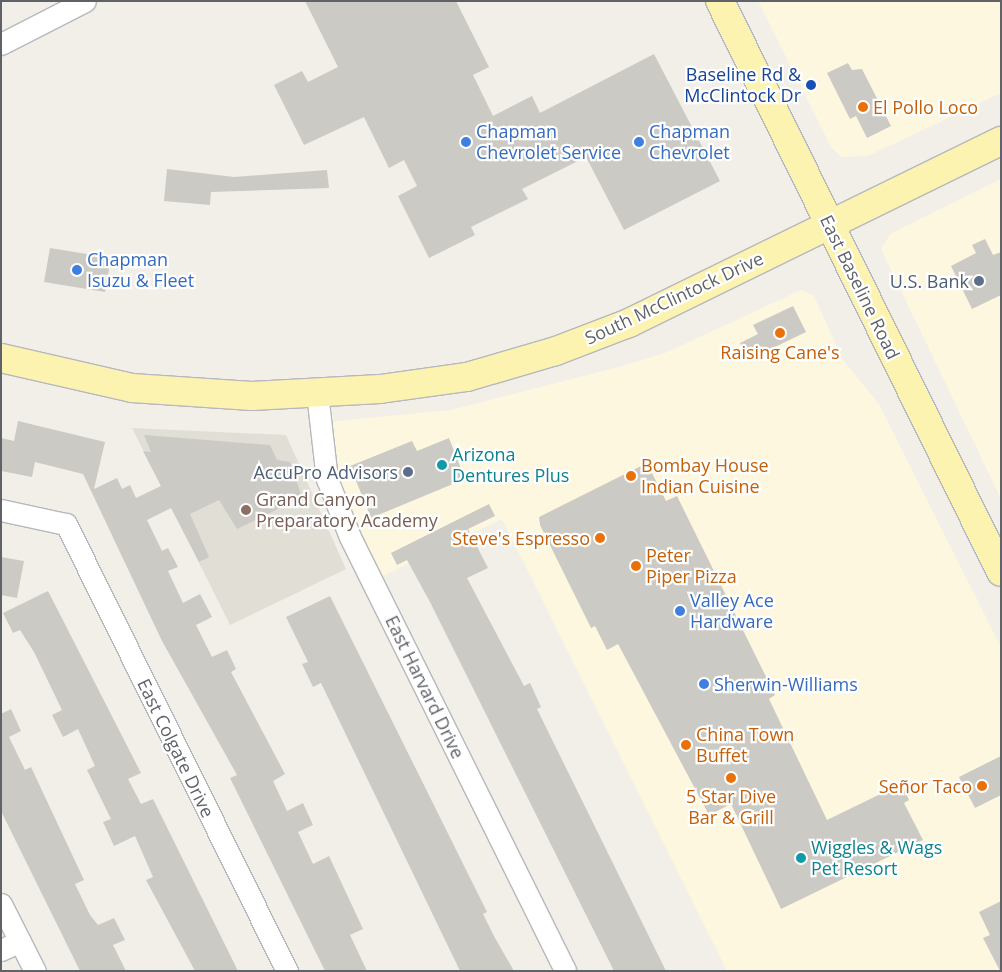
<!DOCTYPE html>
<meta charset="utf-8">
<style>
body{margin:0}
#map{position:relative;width:1002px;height:972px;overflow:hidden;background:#f1efe8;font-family:"Open Sans",sans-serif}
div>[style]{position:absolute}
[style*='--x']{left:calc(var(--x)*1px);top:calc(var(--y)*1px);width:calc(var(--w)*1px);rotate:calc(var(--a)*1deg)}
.commercial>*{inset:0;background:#fdf7e0}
.education>*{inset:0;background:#e1ded6}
.building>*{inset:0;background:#cccac5}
.roads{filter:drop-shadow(1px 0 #b5b8bc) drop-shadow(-1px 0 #b5b8bc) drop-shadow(0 1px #b5b8bc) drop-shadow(0 -1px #b5b8bc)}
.minor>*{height:21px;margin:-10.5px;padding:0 10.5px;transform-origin:10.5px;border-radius:10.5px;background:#fff}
.major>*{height:28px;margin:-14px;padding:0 14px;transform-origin:14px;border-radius:14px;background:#fdf3b1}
.dots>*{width:14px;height:14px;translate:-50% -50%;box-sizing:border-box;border:2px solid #fff;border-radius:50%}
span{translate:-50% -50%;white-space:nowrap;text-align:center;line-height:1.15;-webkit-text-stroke:4.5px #fff;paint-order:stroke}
.transit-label{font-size:18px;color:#164399}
.right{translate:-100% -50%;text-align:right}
.food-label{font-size:18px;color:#c56008}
.left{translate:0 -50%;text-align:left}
.shop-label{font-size:18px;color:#366cbe}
.service-label{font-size:18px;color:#4e5e75}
.street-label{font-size:18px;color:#5f6368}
.culture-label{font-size:18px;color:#0d838f}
.education-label{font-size:18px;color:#785e54}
.frame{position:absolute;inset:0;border:2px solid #5f6368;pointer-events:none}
</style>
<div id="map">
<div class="commercial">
<div style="clip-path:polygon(758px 1px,1001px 1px,1001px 93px,868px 156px,841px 157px,831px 147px)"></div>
<div style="clip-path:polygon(1001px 179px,1001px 499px,881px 249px,890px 234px)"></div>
<div style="clip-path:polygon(801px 290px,814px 296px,843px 360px,879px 404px,1001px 647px,1001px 971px,727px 971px,502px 519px,381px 577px,334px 466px,326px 422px,450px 410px,615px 368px,665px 353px)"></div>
</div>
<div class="education">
<div style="clip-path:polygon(132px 428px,286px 435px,346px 569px,230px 625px)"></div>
</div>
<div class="building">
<div style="clip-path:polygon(305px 1px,456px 1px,489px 67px,473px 75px,493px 116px,532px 96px,540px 113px,654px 54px,720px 181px,624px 230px,586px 157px,522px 189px,528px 199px,471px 227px,475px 235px,429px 258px,398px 196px,417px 186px,404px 160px,389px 168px,364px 117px,304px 145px,274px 85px,302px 71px,308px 82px,338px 67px)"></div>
<div style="clip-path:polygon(848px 63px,852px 70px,862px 69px,891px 126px,867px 138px,856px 116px,850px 119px,827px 73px)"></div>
<div style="clip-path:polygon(167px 169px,234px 177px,327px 170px,329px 188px,211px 192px,210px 205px,164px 201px)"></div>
<div style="clip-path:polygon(985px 239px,993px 255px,1001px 252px,1001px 295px,972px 309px,951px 266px,976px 253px,972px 245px)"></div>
<div style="clip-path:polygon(50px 248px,111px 258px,105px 292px,44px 282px)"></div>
<div style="clip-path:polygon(793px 306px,806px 332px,748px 360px,740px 343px,758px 334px,753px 325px)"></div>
<div style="clip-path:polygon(18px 421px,105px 442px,94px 489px,117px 478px,122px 489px,130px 485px,136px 498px,161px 486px,143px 451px,151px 452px,144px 435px,270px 445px,277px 460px,290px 462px,302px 497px,237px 529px,219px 500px,190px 514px,209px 557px,199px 562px,171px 508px,147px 520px,162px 551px,168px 548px,178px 567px,168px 571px,183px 603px,200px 594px,212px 617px,196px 625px,212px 657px,227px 650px,236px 669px,231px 672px,285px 774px,273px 781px,287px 811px,303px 803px,313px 825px,298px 832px,313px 864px,329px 856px,363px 929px,350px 935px,367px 971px,325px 971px,230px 778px,237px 775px,162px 641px,83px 474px,35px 462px,32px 477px,1px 471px,1px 438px,14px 441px)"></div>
<div style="clip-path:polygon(449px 438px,465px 479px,371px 518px,350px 466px,412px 441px,417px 451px)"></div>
<div style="clip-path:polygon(647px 463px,666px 501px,677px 496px,775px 695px,769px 699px,827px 820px,901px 784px,909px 800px,904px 803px,923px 840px,781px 909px,731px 804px,709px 815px,618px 644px,607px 650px,595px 626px,591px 628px,540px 525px,539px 517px)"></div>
<div style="clip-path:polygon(489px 504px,495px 516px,468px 529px,488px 568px,467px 578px,524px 686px,530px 683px,541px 707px,537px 709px,666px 971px,614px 971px,430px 602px,407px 560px,397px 565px,391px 553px)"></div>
<div style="clip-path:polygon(1px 557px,24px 561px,17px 598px,1px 595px)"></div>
<div style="clip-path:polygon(48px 591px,141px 773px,128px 779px,141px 804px,153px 799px,238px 971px,195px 971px,146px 880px,153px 877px,135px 836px,114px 846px,103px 822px,111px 819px,87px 770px,95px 766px,78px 729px,63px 737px,52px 715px,62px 710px,34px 652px,20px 630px,13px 633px,3px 613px)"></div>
<div style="clip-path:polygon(330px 596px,487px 912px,483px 914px,495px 938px,514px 971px,460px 971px,321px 683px,313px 687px,302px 664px,308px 662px,286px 617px)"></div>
<div style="clip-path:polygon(11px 709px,21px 731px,9px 737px,25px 770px,31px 767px,84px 880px,75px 884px,90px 915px,98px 925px,114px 918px,125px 940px,113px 945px,126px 971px,80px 971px,1px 811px,1px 714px)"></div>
<div style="clip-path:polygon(1001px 756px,1001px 795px,975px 808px,959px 777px)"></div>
<div style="clip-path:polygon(1001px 901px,1001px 971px,1000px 971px,983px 938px,990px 935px,979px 912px)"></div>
</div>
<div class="roads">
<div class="minor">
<div style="--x:1;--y:44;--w:94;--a:-27.1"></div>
<div style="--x:317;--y:393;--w:87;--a:83.4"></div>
<div style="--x:327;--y:479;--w:62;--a:68.4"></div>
<div style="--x:350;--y:537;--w:484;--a:63.6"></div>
<div style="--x:1;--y:510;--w:66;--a:12.2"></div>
<div style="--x:66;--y:524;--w:499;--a:63.7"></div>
<div style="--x:1;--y:904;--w:75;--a:63.1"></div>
<div style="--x:1;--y:950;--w:21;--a:-25"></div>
</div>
<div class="major">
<div style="--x:720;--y:1;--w:636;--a:63.8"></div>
<div style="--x:1;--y:358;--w:134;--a:12.9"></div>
<div style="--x:132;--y:388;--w:120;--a:3.8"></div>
<div style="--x:252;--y:396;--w:128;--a:-3.1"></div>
<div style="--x:380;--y:389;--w:88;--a:-7.9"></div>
<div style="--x:467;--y:377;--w:93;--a:-16.3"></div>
<div style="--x:556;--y:351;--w:78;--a:-21"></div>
<div style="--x:629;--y:323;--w:414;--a:-26.1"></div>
</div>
</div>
<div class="dots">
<div style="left:811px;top:85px;background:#1a4fb4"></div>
<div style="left:863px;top:107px;background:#e8710a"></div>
<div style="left:466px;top:142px;background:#3f7fe0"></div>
<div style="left:639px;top:142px;background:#3f7fe0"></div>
<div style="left:77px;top:270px;background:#3f7fe0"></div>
<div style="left:979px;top:281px;background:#5c6f8a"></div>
<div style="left:780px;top:333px;background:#e8710a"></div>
<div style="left:442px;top:465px;background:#0f9aa8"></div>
<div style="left:408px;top:472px;background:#5c6f8a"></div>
<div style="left:631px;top:476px;background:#e8710a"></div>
<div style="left:246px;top:510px;background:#8d6e63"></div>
<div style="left:600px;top:538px;background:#e8710a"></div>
<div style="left:636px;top:566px;background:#e8710a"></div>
<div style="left:680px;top:611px;background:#3f7fe0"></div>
<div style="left:704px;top:684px;background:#3f7fe0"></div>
<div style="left:686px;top:745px;background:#e8710a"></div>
<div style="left:731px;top:778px;background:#e8710a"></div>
<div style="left:982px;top:786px;background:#e8710a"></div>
<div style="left:801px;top:858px;background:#0f9aa8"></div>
</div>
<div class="transit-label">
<span class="right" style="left:801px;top:85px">Baseline Rd &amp;<br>McClintock Dr</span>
</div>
<div class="food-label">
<span class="left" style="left:873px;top:107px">El Pollo Loco</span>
<span style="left:780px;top:352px">Raising Cane's</span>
<span class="left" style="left:641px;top:476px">Bombay House<br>Indian Cuisine</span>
<span class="right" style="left:590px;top:538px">Steve's Espresso</span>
<span class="left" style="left:646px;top:566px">Peter<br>Piper Pizza</span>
<span class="left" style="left:696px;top:745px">China Town<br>Buffet</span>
<span class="right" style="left:972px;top:786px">Señor Taco</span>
<span style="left:731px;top:807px">5 Star Dive<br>Bar &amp; Grill</span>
</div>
<div class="shop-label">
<span class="left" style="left:476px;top:142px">Chapman<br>Chevrolet Service</span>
<span class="left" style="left:649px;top:142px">Chapman<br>Chevrolet</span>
<span class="left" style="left:87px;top:270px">Chapman<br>Isuzu &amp; Fleet</span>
<span class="left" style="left:690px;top:611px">Valley Ace<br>Hardware</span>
<span class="left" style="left:714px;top:684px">Sherwin-Williams</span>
</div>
<div class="service-label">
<span class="right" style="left:969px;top:281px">U.S. Bank</span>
<span class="right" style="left:398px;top:472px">AccuPro Advisors</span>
</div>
<div class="street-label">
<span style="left:860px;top:287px;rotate:64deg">East Baseline Road</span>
<span style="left:674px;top:298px;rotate:-25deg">South McClintock Drive</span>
<span style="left:425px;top:687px;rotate:64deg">East Harvard Drive</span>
<span style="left:176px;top:748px;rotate:64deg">East Colgate Drive</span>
</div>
<div class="culture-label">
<span class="left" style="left:452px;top:465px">Arizona<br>Dentures Plus</span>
<span class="left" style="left:811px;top:858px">Wiggles &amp; Wags<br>Pet Resort</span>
</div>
<div class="education-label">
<span class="left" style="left:256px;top:510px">Grand Canyon<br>Preparatory Academy</span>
</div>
<div class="frame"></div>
</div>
